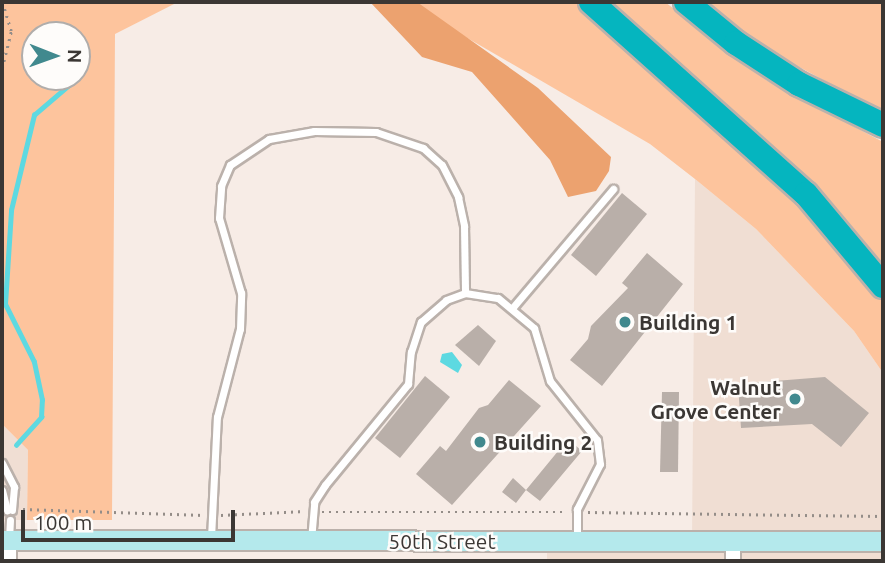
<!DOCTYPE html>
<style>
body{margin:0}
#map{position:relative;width:885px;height:563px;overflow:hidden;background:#f7ece6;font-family:Ubuntu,sans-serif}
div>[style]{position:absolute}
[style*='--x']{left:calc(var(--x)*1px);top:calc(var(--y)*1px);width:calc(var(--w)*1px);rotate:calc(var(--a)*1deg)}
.built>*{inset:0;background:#f0ded3}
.green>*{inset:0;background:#fdc49d}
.forest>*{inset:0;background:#eca26f}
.water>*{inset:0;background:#5dd9e1}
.stream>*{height:4.5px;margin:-2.25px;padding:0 2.25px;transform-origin:2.25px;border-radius:2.25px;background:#5dd9e1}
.building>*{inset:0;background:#b9afa9}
.path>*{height:2.5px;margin-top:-1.25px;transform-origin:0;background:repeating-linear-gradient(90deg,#948d88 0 2px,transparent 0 7px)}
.roads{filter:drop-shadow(2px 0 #bbb1ab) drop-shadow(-2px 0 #bbb1ab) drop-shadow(0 2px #bbb1ab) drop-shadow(0 -2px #bbb1ab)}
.service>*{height:7px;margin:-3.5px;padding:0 3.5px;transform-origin:3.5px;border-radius:3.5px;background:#fff}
.minor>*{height:14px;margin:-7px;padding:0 7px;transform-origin:7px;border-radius:7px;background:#fff}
.secondary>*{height:19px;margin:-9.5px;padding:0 9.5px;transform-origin:9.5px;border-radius:9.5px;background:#b4e9ec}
.motorway>*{height:24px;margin:-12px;padding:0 12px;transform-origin:12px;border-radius:12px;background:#05b5bf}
.dots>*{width:19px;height:19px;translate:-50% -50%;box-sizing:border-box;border:4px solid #fefcfa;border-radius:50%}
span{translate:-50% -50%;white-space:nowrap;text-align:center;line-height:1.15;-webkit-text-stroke:5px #fefcfa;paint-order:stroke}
.poi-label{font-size:21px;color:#3b3734;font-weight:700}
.left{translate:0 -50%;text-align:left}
.right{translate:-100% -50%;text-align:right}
.street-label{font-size:21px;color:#3b3734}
.frame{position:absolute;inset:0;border:4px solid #3b3734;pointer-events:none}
.north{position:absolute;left:21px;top:21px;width:70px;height:70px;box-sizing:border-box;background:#fefcfa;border:2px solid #b0adab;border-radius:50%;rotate:91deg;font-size:19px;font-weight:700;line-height:28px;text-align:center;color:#3b3734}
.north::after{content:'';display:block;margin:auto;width:24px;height:32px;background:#41898e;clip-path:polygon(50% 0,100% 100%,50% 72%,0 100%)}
.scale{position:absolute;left:21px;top:510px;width:214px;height:32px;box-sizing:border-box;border:4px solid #3b3734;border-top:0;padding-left:9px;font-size:21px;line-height:24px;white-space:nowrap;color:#3b3734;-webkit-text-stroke:5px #fefcfa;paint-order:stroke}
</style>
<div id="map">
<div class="built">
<div style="clip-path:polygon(695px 179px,756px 229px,854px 331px,883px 373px,883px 561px,547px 561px,547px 541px,692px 541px)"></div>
<div style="clip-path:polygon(2px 424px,28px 450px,27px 520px,2px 520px)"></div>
</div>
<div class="green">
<div style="clip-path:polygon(evenodd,2px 2px,178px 2px,115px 34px,112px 520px,27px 520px,28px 450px,2px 424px,2px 2px,35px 35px,77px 35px,77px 77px,35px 77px,35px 35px)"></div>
<div style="clip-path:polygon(417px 2px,579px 2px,803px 201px,868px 277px,883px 298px,883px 373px,854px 331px,756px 229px,695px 179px,650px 144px,438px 21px)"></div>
<div style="clip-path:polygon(604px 2px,665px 2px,766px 80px,883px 142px,883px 273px)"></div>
<div style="clip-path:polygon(705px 2px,883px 2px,883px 112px,762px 47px)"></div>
</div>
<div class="forest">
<div style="clip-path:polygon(370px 2px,417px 2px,538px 88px,611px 157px,609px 171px,596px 191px,568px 197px,550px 160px,472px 72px,422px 57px)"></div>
</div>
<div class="water">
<div style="clip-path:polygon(452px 352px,462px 365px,458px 373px,440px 362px,442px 354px)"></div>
</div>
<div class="stream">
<div style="--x:77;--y:54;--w:12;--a:59"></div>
<div style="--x:83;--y:64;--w:8;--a:140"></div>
<div style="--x:16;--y:445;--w:38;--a:-48"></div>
<div style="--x:41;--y:417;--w:17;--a:-87"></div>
<div style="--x:42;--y:400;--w:39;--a:-102"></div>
<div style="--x:34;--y:362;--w:65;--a:-116.6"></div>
<div style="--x:5;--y:304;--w:94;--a:-86.3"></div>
<div style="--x:11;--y:210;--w:98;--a:-76.4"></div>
<div style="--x:34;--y:115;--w:46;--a:-40.6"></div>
<div style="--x:69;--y:85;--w:9;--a:-69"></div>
</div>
<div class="building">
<div style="clip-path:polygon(622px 193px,647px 214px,596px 276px,571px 255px)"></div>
<div style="clip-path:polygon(647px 253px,683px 284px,602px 386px,570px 360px,588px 339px,591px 326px,628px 288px,622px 283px)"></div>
<div style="clip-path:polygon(478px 325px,496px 341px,479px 366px,455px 345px)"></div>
<div style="clip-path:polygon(425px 376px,450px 397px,400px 458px,375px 438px)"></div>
<div style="clip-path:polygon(825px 377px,869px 413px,841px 447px,812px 424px,741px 428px,738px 384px)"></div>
<div style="clip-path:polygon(509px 380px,541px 406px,452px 505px,416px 474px,440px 446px,446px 451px,479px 408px,488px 405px)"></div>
<div style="clip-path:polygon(662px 392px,679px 392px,678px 472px,660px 472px)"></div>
<div style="clip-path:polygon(568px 439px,582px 451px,540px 501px,526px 490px,516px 503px,502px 492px,513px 478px,526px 490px)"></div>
</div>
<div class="path">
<div style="--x:2;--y:68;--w:38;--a:-76"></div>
<div style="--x:11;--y:31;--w:30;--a:-107"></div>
<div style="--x:23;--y:509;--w:181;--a:1.9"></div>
<div style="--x:322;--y:512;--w:245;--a:0"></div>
<div style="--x:588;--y:512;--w:295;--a:0.8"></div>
<div style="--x:221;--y:515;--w:84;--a:-2.7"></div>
</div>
<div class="roads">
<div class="service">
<div style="--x:513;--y:307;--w:155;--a:-49.7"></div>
<div style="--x:2;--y:463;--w:27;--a:63"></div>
<div style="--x:14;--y:487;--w:23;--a:95"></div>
<div style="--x:2;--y:490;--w:21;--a:76"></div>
<div style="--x:211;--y:538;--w:121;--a:-87.2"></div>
<div style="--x:217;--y:417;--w:91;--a:-75.4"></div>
<div style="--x:240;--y:329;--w:36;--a:-88"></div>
<div style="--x:241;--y:293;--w:78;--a:-106.3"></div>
<div style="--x:219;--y:218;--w:32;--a:-86"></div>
<div style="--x:221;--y:186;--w:23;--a:-67"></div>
<div style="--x:230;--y:165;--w:47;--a:-33.7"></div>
<div style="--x:269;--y:139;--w:46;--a:-10.1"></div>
<div style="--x:314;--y:131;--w:62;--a:0.9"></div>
<div style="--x:376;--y:132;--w:50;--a:18.8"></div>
<div style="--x:423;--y:148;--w:25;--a:42"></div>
<div style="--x:442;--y:165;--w:36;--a:63"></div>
<div style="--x:458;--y:197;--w:30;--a:78"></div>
<div style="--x:464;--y:226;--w:67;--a:89.1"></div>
<div style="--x:9;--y:539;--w:19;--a:-87"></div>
<div style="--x:311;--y:540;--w:38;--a:-85"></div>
<div style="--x:314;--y:502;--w:20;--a:-57"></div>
<div style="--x:325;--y:485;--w:131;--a:-50.6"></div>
<div style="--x:408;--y:384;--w:32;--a:-85"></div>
<div style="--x:411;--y:352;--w:32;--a:-72"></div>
<div style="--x:421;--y:322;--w:33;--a:-41"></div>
<div style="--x:446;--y:300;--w:20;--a:-20"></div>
<div style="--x:465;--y:293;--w:33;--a:9"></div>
<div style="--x:498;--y:298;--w:47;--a:39.8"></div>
<div style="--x:534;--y:328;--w:55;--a:73.2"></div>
<div style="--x:550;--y:381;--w:75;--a:51.5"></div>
<div style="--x:597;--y:440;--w:24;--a:83"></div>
<div style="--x:600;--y:464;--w:51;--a:117.1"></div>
<div style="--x:577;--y:509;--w:31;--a:90"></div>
</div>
<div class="minor">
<div style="--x:9;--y:561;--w:21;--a:-90"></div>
<div style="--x:733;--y:561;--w:20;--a:-90"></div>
</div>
<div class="secondary">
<div style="--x:2;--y:540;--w:881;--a:0.07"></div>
</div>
<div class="motorway">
<div style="--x:591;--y:2;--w:288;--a:41.8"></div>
<div style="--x:806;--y:194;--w:120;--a:50.1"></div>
<div style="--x:686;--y:2;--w:65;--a:39.4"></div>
<div style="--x:736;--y:43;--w:75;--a:33.1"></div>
<div style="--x:799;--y:84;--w:93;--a:26"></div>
</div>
</div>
<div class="dots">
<div style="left:625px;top:322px;background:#41898e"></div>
<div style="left:795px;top:399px;background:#41898e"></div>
<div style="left:480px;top:442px;background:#41898e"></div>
</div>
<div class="poi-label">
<span class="left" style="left:639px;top:322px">Building 1</span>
<span class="right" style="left:781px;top:399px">Walnut<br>Grove Center</span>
<span class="left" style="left:494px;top:442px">Building 2</span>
</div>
<div class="street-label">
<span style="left:442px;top:541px">50th Street</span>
</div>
<div class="frame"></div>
<div class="north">N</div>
<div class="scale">100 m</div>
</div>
